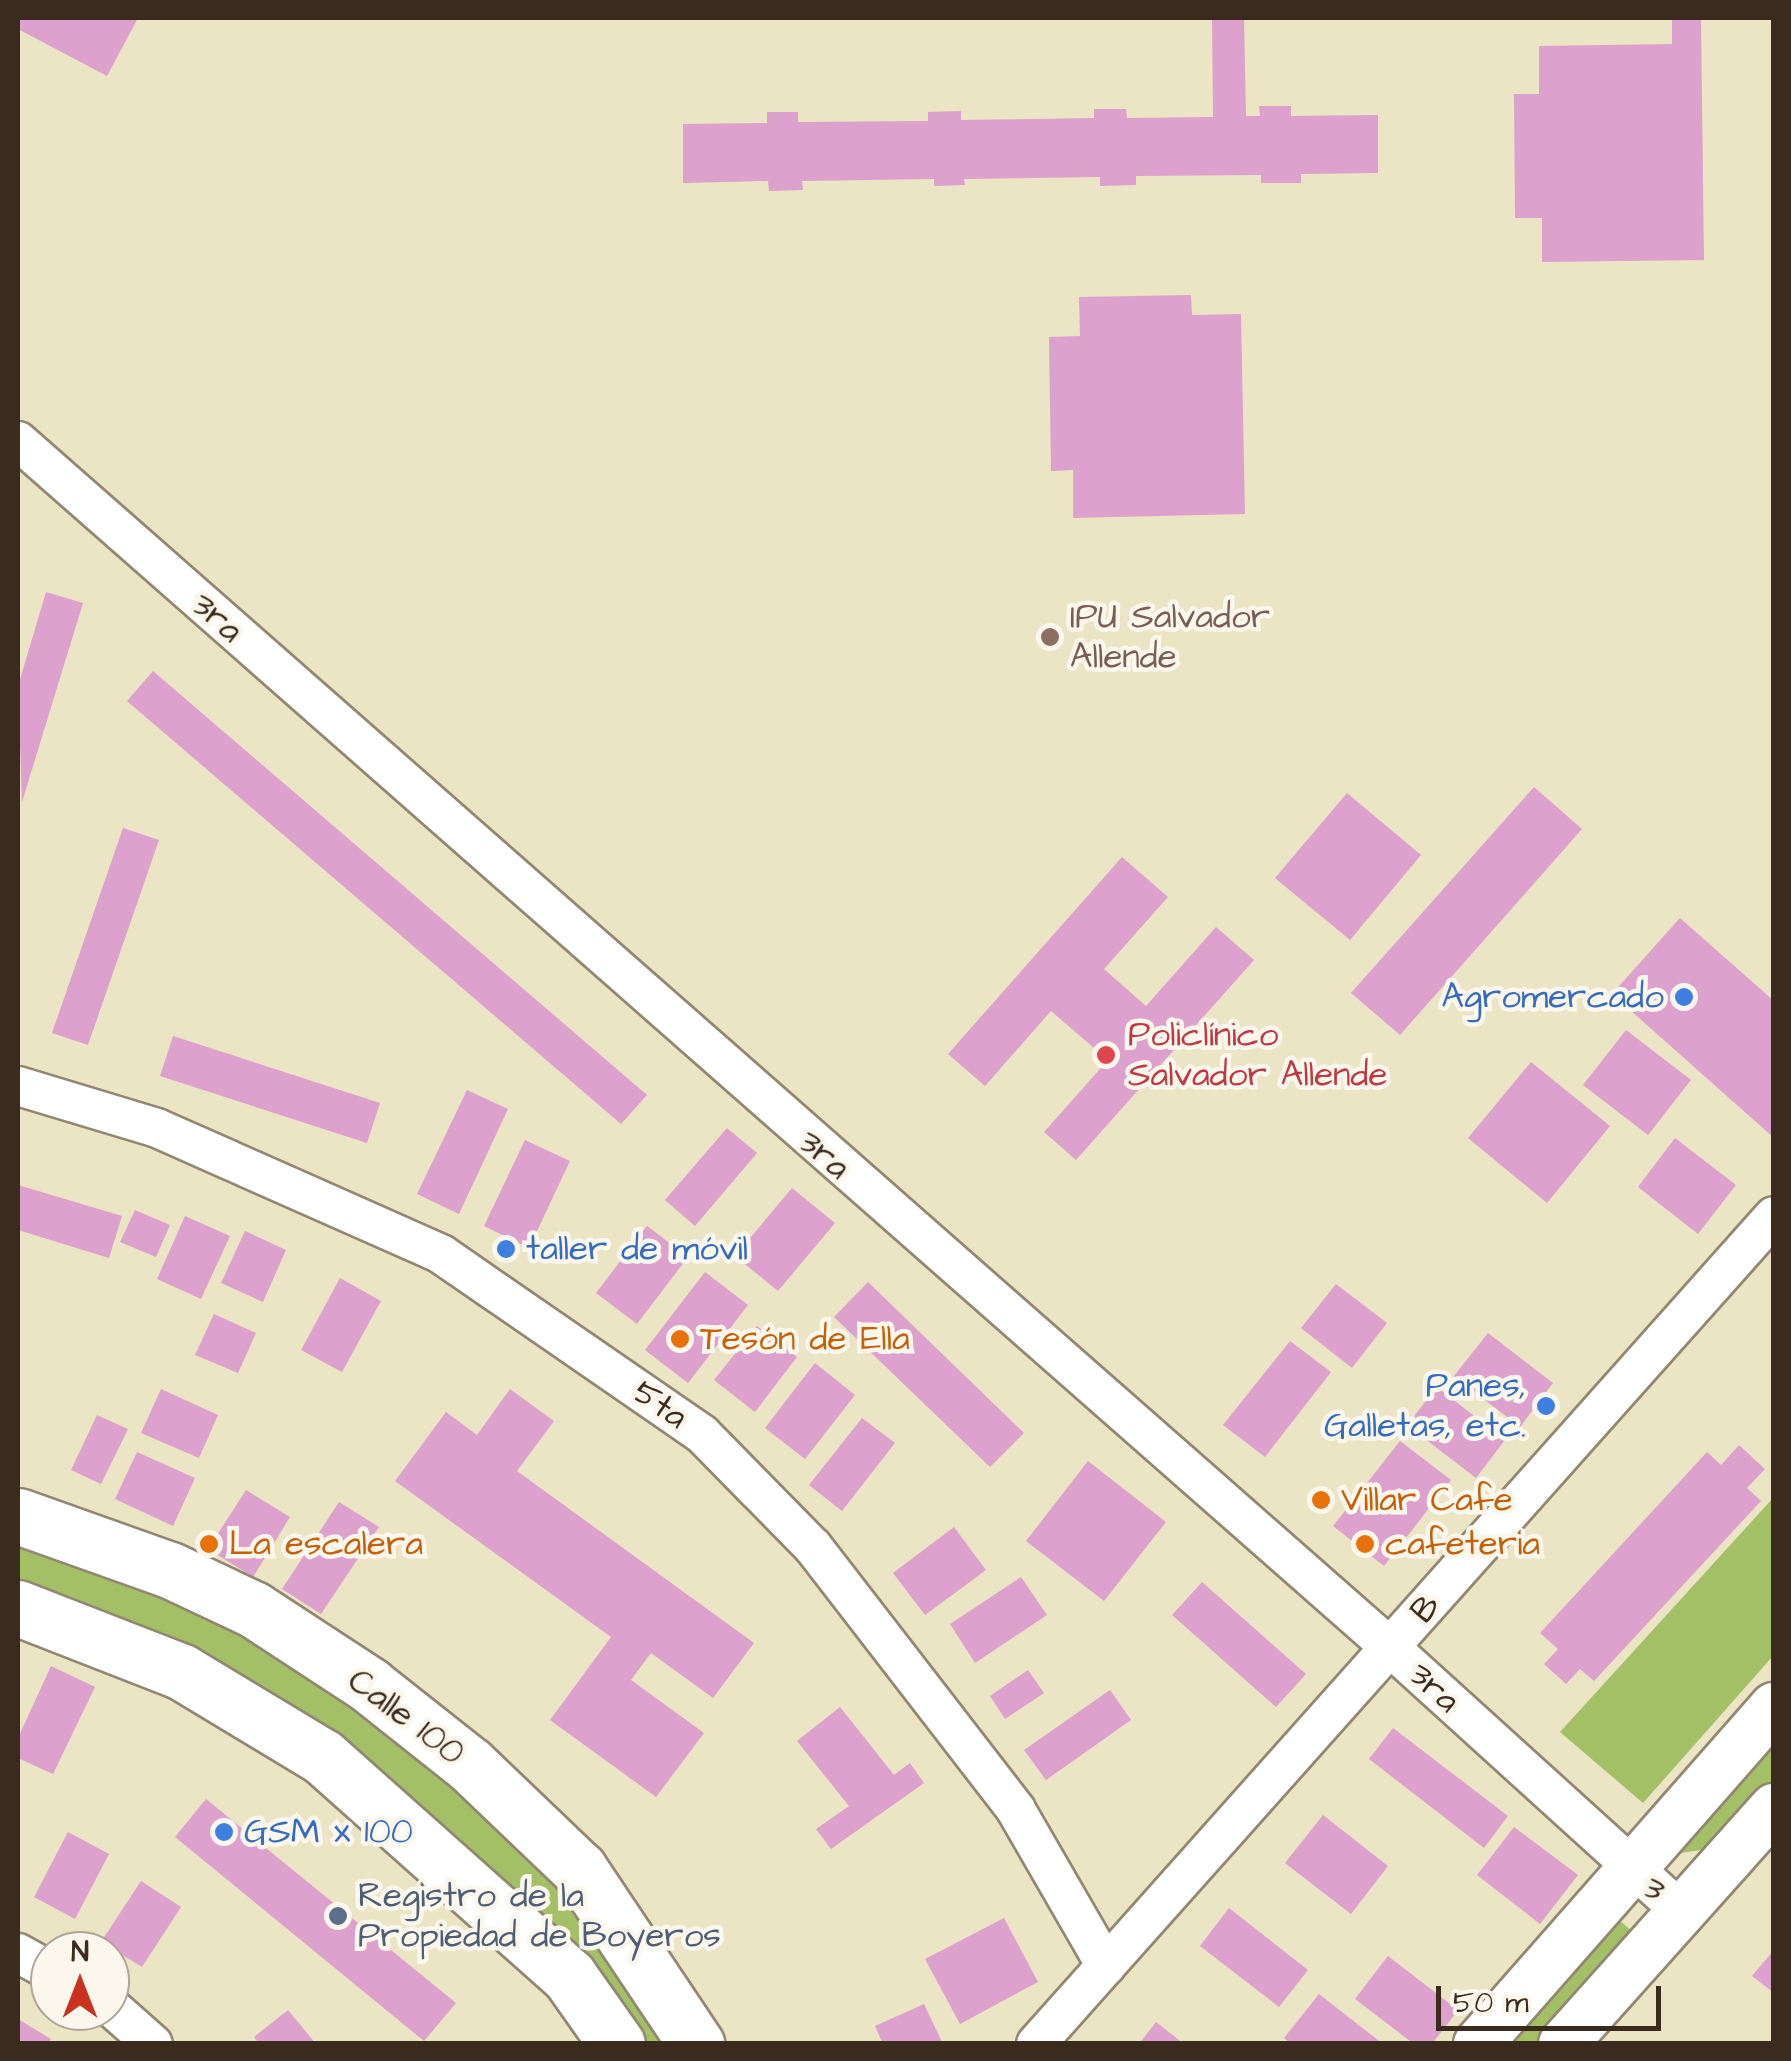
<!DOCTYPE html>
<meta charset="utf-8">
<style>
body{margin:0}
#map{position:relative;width:1791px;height:2061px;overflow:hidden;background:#ebe4c5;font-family:"Architects Daughter",sans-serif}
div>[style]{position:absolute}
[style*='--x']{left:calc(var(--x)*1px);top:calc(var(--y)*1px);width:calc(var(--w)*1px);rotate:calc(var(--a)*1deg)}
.green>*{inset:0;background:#a4c067}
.building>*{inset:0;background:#dca1cc}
.roads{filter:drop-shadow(2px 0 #938772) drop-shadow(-2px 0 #938772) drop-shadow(0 2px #938772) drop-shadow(0 -2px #938772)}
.minor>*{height:38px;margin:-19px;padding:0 19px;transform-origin:19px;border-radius:19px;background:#fff}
.major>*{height:48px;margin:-24px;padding:0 24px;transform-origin:24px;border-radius:24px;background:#fff}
.highway>*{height:55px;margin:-27.5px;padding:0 27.5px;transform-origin:27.5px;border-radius:27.5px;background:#fff}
.dots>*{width:28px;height:28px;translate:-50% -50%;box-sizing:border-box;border:5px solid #fbf7ec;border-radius:50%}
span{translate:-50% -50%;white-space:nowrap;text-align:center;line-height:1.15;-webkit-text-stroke:9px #fbf7ec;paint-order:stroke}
.education-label{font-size:35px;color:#785e54}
.left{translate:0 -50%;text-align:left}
.street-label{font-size:35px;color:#3b2a1e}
.shop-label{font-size:35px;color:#366cbe}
.right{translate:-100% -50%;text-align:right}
.health-label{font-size:35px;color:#be3a42}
.food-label{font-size:35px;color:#c56008}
.service-label{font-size:35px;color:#4e5e75}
.frame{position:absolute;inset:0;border:20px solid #3b2a1e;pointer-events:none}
.north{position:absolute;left:30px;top:1931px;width:100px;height:100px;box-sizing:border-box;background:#fbf7ec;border:2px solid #aea59a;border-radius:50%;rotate:0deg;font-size:28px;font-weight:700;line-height:40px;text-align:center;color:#3b2a1e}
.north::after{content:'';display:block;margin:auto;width:35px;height:45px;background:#c8321e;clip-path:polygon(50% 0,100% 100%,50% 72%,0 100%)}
.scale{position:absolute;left:1436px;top:1986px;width:225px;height:45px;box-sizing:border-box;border:5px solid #3b2a1e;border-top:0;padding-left:12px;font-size:30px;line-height:35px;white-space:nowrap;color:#3b2a1e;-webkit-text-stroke:8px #fbf7ec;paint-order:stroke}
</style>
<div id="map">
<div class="green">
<div style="clip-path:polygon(1773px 1498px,1773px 1656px,1643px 1803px,1560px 1732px)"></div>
<div style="clip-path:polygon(18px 1533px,143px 1578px,363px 1700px,566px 1880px,677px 2043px,637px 2043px,428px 1819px,18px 1589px)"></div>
<div style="clip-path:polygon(1773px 1730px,1773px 1791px,1706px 1849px,1664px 1856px)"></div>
<div style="clip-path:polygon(1612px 1914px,1640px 1938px,1548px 2043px,1498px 2044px)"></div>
</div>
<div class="building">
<div style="clip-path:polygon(18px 18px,138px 18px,107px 76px,18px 29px)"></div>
<div style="clip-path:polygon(1212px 18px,1244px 18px,1246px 116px,1260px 116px,1259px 106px,1291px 106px,1291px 116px,1378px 115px,1378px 173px,1301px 174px,1301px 183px,1261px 183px,1261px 175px,1136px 176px,1136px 185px,1100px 186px,1100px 177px,964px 179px,965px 185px,934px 186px,934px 179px,802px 181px,803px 190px,769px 191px,768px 181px,683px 183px,683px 124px,767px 123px,767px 112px,798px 112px,798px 122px,928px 121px,928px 112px,961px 111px,961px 120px,1094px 118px,1094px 109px,1126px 109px,1127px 118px,1213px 117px)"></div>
<div style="clip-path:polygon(1672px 18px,1701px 18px,1704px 260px,1542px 262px,1542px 218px,1515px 218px,1514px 94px,1539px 94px,1539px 46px,1672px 44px)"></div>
<div style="clip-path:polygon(1191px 295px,1192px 315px,1241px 314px,1245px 514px,1073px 518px,1073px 470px,1051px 471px,1049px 337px,1080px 336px,1079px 297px)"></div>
<div style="clip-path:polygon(46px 592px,83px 603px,22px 802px,18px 686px)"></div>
<div style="clip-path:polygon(153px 671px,647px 1095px,621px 1124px,127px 701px)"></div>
<div style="clip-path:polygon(1534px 787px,1582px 829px,1400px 1035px,1351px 993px)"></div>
<div style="clip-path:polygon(1347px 793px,1421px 855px,1350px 940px,1275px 878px)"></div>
<div style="clip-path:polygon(123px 828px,159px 840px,88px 1045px,52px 1033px)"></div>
<div style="clip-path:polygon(1122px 857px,1168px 897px,1104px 969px,1146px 1006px,1216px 927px,1254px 960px,1076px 1160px,1044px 1132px,1108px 1060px,1051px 1011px,985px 1086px,948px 1054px)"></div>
<div style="clip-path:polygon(1680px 918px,1774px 1001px,1774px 1138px,1612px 994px)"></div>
<div style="clip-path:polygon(1626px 1030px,1691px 1080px,1648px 1135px,1583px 1085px)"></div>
<div style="clip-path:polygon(173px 1036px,380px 1103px,367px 1143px,160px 1076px)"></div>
<div style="clip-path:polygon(1531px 1062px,1610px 1126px,1547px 1203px,1468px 1138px)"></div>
<div style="clip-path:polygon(467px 1090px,508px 1109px,459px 1214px,417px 1194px)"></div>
<div style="clip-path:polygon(727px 1128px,757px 1153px,695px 1226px,665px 1200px)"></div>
<div style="clip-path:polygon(1675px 1138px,1736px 1185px,1698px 1234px,1638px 1187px)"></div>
<div style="clip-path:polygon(525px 1140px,570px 1161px,529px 1248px,484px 1226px)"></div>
<div style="clip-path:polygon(18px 1185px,122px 1216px,109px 1258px,18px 1230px)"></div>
<div style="clip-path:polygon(792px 1188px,835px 1223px,778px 1291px,735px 1256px)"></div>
<div style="clip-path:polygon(135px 1210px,170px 1225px,156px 1257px,120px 1242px)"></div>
<div style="clip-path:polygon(185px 1216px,230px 1236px,201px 1299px,157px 1279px)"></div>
<div style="clip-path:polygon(647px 1226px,688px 1257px,637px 1324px,596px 1293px)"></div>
<div style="clip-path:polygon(245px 1231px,286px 1250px,263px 1302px,221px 1283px)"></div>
<div style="clip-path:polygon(705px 1272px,748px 1305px,688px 1383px,645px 1350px)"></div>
<div style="clip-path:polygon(340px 1278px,381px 1301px,342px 1372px,301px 1350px)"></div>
<div style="clip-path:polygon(868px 1282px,1024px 1433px,990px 1467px,834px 1317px)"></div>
<div style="clip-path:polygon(1336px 1284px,1387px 1323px,1352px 1368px,1301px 1328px)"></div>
<div style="clip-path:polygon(214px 1314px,256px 1333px,238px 1373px,195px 1355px)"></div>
<div style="clip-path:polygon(757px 1326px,797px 1357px,755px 1412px,714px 1380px)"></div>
<div style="clip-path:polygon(1488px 1333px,1553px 1383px,1520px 1427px,1454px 1376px)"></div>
<div style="clip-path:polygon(1290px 1341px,1331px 1372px,1265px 1457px,1223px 1425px)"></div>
<div style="clip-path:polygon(815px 1363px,855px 1395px,805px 1459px,765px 1428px)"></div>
<div style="clip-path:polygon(1437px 1387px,1505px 1440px,1476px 1478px,1407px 1425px)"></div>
<div style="clip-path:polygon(161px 1389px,218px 1415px,199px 1458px,141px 1433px)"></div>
<div style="clip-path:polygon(510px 1389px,554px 1421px,517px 1471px,754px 1643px,713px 1698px,651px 1653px,631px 1680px,704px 1733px,656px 1797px,550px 1720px,611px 1637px,395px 1481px,446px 1412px,477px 1435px)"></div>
<div style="clip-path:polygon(97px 1415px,128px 1429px,101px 1484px,71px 1470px)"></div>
<div style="clip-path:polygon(862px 1418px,895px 1443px,842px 1511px,809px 1485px)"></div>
<div style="clip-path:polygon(1400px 1441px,1451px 1480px,1384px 1566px,1333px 1526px)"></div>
<div style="clip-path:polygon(1739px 1445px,1765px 1469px,1747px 1488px,1761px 1501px,1594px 1681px,1580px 1669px,1566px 1684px,1544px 1664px,1558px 1649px,1540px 1633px,1707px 1452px,1721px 1465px)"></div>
<div style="clip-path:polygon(137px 1452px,195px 1478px,173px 1526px,115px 1499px)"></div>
<div style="clip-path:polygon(1088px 1461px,1166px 1522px,1104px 1601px,1026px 1541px)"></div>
<div style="clip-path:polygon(246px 1490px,290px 1517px,253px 1577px,208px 1549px)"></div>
<div style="clip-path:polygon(339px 1502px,379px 1527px,321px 1614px,282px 1589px)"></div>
<div style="clip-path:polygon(954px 1527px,986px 1570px,925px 1615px,893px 1573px)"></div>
<div style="clip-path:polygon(1021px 1577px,1047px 1615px,975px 1663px,950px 1624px)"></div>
<div style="clip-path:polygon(1202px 1582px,1306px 1674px,1276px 1707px,1172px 1615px)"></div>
<div style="clip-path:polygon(51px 1666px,95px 1687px,53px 1774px,18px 1758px,18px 1738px)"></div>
<div style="clip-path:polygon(1028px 1670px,1044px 1693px,1005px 1719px,990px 1696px)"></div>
<div style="clip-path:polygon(1110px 1690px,1131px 1720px,1046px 1780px,1024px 1750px)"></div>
<div style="clip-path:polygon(840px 1707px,894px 1775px,910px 1763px,924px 1783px,831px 1849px,816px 1829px,849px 1806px,797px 1741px)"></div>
<div style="clip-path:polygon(1393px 1728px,1508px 1816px,1484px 1848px,1369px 1759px)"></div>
<div style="clip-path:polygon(206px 1799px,456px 2003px,424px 2041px,175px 1837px)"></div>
<div style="clip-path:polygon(1323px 1815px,1388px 1866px,1351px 1914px,1285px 1863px)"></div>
<div style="clip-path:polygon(1514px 1827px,1578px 1875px,1540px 1924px,1477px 1875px)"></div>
<div style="clip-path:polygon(68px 1832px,109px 1854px,75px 1919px,34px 1897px)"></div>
<div style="clip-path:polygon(141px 1881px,181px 1907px,142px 1967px,101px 1942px)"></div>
<div style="clip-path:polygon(1229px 1908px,1308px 1970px,1279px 2007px,1200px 1946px)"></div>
<div style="clip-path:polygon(1004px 1918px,1038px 1982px,960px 2024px,925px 1959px)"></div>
<div style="clip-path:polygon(1774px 1950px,1774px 1993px,1752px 1976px)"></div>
<div style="clip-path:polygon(1388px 1956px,1458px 2010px,1432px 2044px,1414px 2044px,1355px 1999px)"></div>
<div style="clip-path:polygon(1319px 1994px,1383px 2044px,1291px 2044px,1284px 2038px)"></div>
<div style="clip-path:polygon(924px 2004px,943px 2044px,883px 2044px,875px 2026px)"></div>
<div style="clip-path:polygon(288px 2010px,316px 2044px,259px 2044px,254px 2037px)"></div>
<div style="clip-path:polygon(18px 2019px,51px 2039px,48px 2044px,18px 2044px)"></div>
<div style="clip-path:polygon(1156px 2022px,1184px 2044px,1139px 2044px)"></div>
</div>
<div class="roads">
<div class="minor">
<div style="--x:18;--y:441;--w:1828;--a:41.32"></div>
<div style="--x:1391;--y:1648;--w:389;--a:42.2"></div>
<div style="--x:18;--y:1086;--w:145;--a:16.8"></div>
<div style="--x:157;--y:1128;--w:311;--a:23.9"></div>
<div style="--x:441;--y:1254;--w:317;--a:34.6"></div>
<div style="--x:702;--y:1434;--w:158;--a:45.5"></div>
<div style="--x:813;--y:1547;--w:332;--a:52.3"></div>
<div style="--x:1016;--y:1810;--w:180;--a:60"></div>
<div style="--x:18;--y:1953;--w:37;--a:29"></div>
<div style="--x:110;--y:2006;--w:57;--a:41.5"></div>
<div style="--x:1036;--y:2044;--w:1109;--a:-48.29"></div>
</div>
<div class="major">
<div style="--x:1478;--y:2044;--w:449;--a:-48.7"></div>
<div style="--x:1563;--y:2044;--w:317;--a:-48.2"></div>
</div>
<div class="highway">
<div style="--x:18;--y:1516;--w:161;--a:19.6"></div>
<div style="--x:170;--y:1570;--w:92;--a:25.2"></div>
<div style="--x:253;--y:1609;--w:139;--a:33.2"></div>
<div style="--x:369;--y:1685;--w:129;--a:38.4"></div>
<div style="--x:470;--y:1765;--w:151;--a:43.7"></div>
<div style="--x:579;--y:1869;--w:211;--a:56.2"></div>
<div style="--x:18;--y:1608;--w:176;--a:21.3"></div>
<div style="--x:182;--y:1672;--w:165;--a:31.1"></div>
<div style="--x:323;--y:1757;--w:329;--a:41.7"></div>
<div style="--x:569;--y:1976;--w:83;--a:54.8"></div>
</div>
</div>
<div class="dots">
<div style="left:1050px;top:637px;background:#8d6e63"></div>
<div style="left:1684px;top:997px;background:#3f7fe0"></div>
<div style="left:1106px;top:1055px;background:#e0444e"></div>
<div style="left:506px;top:1249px;background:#3f7fe0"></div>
<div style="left:680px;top:1339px;background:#e8710a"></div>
<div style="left:1546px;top:1406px;background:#3f7fe0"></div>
<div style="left:1321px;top:1500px;background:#e8710a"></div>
<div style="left:209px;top:1544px;background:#e8710a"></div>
<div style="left:1365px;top:1544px;background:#e8710a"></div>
<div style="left:224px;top:1832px;background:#3f7fe0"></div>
<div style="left:338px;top:1916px;background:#5c6f8a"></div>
</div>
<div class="education-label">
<span class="left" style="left:1070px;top:637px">IPU Salvador<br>Allende</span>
</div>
<div class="street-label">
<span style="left:217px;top:618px;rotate:42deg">3ra</span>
<span style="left:824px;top:1155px;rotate:41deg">3ra</span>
<span style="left:660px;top:1405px;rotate:35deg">5ta</span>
<span style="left:1426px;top:1609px;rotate:-49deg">B</span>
<span style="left:1434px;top:1688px;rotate:43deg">3ra</span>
<span style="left:406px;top:1717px;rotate:37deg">Calle 100</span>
<span style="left:1654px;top:1889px;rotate:40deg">3</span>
</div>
<div class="shop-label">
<span class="right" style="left:1664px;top:997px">Agromercado</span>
<span class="left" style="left:526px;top:1249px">taller de móvil</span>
<span class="right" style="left:1526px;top:1406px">Panes,<br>Galletas, etc.</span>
<span class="left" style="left:244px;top:1832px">GSM x 100</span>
</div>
<div class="health-label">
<span class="left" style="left:1128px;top:1055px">Policlínico<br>Salvador Allende</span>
</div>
<div class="food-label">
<span class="left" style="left:700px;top:1339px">Tesón de Ella</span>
<span class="left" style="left:1341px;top:1500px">Villar Cafe</span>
<span class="left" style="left:229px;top:1544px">La escalera</span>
<span class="left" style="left:1385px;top:1544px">cafeteria</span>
</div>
<div class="service-label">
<span class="left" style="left:358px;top:1916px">Registro de la<br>Propiedad de Boyeros</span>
</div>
<div class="frame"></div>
<div class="north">N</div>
<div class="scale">50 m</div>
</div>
